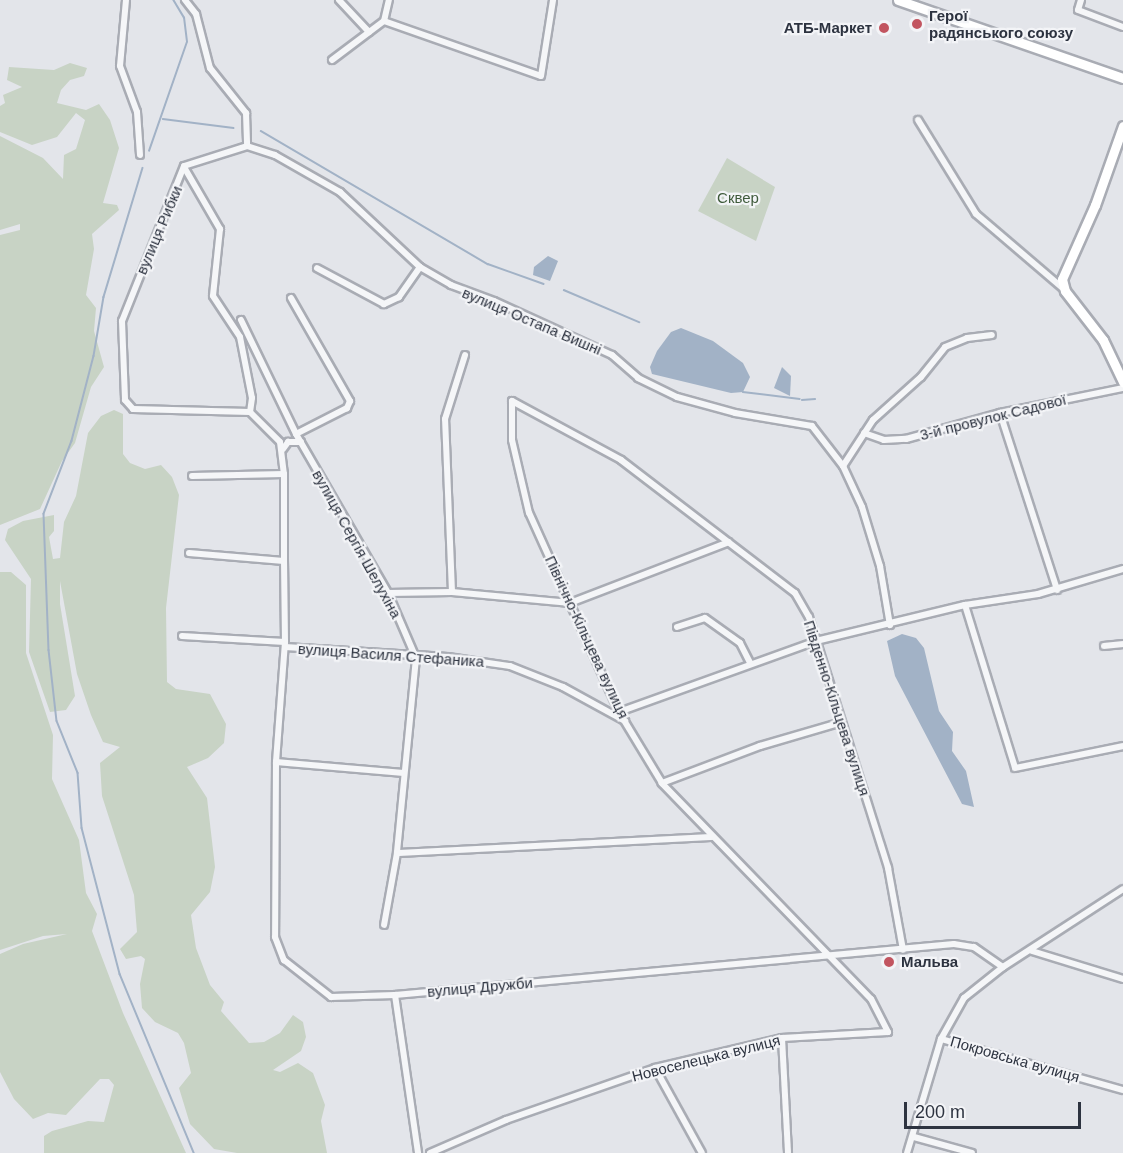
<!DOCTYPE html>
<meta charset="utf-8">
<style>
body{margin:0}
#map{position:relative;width:1123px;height:1153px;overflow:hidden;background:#e3e5ea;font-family:Helvetica,sans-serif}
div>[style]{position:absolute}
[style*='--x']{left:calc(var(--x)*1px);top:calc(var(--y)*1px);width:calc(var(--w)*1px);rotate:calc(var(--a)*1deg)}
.green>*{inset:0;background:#c8d3c5}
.water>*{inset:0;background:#a2b2c6}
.stream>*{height:1.5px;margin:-0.75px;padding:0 0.75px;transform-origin:0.75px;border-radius:0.75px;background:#a2b2c6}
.roads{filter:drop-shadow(2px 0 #a9acb4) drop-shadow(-2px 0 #a9acb4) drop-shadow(0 2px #a9acb4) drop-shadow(0 -2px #a9acb4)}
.street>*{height:6px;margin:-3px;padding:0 3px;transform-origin:3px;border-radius:3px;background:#f5f6f8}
.secondary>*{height:9px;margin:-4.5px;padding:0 4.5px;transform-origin:4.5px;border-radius:4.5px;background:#fff}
.dots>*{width:16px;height:16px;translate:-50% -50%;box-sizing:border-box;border:3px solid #f3f4f7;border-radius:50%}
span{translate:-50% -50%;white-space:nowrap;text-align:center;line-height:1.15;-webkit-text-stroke:4.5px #f3f4f7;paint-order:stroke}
.poi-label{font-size:15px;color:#2d3340;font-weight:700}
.left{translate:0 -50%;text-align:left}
.right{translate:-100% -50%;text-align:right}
.park-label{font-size:15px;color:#3f5b3b}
.street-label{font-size:15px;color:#2d3340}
.scale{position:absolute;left:904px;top:1102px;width:177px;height:27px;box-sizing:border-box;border:3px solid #2d3340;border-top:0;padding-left:8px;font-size:18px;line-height:21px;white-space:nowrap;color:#2d3340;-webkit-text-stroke:4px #f3f4f7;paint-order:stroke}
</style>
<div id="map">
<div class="green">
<div style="clip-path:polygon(70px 63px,87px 68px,84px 76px,70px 80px,61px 90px,57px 103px,86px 110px,99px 104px,110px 120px,119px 148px,103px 203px,117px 205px,119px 210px,92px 234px,94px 249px,86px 295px,96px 308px,94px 331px,104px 367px,91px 387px,75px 443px,62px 461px,40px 509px,0 525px,0 235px,20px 230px,20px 224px,0 230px,0 136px,43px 158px,63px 179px,64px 155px,76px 149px,85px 120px,76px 113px,57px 137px,32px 145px,0 132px,0 106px,5px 103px,3px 95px,22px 87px,7px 80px,9px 67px,54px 70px)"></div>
<div style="clip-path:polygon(727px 158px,775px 187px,756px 241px,698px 211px)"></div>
<div style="clip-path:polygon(114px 410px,123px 414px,123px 454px,130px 463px,145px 469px,161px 465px,172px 477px,179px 495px,166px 608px,167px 682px,176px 689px,210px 694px,226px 724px,224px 743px,208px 758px,187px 767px,207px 798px,215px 867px,210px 892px,191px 915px,196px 948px,210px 985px,224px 1002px,221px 1011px,249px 1043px,264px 1042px,280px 1033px,293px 1015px,303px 1022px,306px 1037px,301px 1051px,273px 1070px,280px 1072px,298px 1063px,313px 1073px,325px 1105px,321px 1121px,327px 1153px,237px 1153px,214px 1149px,190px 1124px,179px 1088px,191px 1073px,184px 1043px,178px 1033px,155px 1022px,142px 1008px,140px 984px,145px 959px,141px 956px,126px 959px,120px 949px,137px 932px,134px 895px,102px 796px,100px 763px,120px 747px,103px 742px,91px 715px,77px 674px,60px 581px,60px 604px,75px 696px,66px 710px,50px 712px,29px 652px,31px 579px,5px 540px,8px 529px,23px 521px,54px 515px,54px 531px,49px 537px,53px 559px,60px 558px,64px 522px,76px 496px,88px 433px,101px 416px)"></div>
<div style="clip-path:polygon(0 572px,11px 572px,26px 585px,26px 653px,53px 735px,52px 779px,79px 840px,86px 893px,97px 914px,92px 931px,123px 1013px,186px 1153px,44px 1153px,44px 1136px,52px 1131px,88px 1121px,104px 1122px,114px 1085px,109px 1079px,100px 1079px,66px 1115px,48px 1113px,33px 1119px,14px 1099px,0 1072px,0 954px,23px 944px,67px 934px,43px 936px,0 950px)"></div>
</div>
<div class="water">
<div style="clip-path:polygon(548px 256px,558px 261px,550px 281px,533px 275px,534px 267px)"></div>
<div style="clip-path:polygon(681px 328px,713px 341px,743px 363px,750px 377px,743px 392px,731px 393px,652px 374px,650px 367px,657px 351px,671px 332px)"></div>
<div style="clip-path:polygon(782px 367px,791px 376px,790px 396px,774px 388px)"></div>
<div style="clip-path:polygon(902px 634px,916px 638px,924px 648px,939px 711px,953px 732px,952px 751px,966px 771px,974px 807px,962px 804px,895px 676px,887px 641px)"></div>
</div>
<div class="stream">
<div style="--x:163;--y:119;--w:71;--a:7.3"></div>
<div style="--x:261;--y:131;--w:263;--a:30.4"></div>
<div style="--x:488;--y:264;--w:59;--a:19.7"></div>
<div style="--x:149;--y:151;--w:115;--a:-70.8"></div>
<div style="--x:187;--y:42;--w:24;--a:-97"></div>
<div style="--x:184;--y:18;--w:21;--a:-121"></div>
<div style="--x:143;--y:168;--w:135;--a:106.8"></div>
<div style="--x:104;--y:297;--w:60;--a:99.6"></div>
<div style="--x:94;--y:356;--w:88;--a:104.5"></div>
<div style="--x:72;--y:441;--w:78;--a:111"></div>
<div style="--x:44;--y:514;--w:136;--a:87.9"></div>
<div style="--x:49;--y:650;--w:71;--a:83.6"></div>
<div style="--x:57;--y:721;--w:56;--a:68"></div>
<div style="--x:78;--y:773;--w:55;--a:85.8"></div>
<div style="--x:82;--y:828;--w:151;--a:75.4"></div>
<div style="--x:120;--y:974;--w:194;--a:67.5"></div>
<div style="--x:564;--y:290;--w:82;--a:23.1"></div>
<div style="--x:743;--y:392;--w:57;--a:7"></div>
<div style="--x:802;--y:400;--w:13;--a:-4"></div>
</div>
<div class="roads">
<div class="street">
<div style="--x:126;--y:0;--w:66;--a:95.2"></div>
<div style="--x:120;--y:66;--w:49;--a:69.7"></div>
<div style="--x:137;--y:112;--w:43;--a:86"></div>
<div style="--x:185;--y:0;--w:18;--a:52"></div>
<div style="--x:196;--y:14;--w:56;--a:75.5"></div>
<div style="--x:210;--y:68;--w:58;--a:51.3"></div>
<div style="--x:246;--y:113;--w:33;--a:88"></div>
<div style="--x:339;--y:0;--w:44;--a:46.8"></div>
<div style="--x:1081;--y:0;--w:10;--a:107"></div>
<div style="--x:1078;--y:10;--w:48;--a:20.7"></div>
<div style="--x:384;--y:21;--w:166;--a:19.3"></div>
<div style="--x:541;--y:76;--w:77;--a:-81"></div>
<div style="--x:332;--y:60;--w:65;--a:-36.9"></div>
<div style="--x:384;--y:21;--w:22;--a:-77"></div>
<div style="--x:918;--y:120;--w:110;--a:58.3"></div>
<div style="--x:976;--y:214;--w:117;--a:40.5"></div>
<div style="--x:184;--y:166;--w:167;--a:111.8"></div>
<div style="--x:122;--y:321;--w:79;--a:87.8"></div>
<div style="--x:125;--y:400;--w:12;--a:48"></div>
<div style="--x:133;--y:409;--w:117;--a:1.5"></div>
<div style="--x:250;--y:412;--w:42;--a:45"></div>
<div style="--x:280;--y:442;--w:32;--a:83"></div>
<div style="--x:284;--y:474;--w:92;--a:178.8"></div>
<div style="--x:184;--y:166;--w:66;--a:-17.6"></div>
<div style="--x:247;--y:146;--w:29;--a:18"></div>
<div style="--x:275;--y:155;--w:75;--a:29.6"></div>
<div style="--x:340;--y:192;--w:110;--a:43.2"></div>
<div style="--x:420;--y:267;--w:37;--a:125"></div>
<div style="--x:399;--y:297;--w:17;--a:155"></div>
<div style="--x:384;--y:304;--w:76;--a:-151.8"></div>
<div style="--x:184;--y:167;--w:72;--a:59.9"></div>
<div style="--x:220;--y:229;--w:67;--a:96"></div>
<div style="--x:213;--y:296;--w:49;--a:56.6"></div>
<div style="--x:240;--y:337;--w:62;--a:78.9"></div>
<div style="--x:252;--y:398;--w:14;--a:98"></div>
<div style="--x:420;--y:267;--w:36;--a:30"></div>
<div style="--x:451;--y:285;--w:46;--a:20.4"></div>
<div style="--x:494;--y:301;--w:130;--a:24.6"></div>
<div style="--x:612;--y:355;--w:35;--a:41"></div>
<div style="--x:638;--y:378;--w:43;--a:26"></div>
<div style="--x:677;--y:397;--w:60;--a:15.4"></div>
<div style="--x:735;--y:413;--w:78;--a:9.6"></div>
<div style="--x:812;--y:426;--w:51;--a:52.2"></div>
<div style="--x:843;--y:466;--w:45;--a:65.1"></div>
<div style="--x:862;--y:507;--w:62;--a:73"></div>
<div style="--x:880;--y:566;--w:60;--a:80.4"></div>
<div style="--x:291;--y:298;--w:119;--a:60.2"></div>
<div style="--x:350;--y:401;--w:8;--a:113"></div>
<div style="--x:347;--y:408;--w:57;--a:153"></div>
<div style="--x:241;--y:320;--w:127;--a:64.2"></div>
<div style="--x:296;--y:434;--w:184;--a:59.9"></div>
<div style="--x:388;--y:593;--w:71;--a:66.7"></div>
<div style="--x:416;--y:658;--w:196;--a:95.6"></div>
<div style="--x:397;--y:853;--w:73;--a:100.2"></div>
<div style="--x:1000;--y:413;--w:186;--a:72.1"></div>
<div style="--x:864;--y:433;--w:21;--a:19"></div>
<div style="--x:884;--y:440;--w:22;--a:-3"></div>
<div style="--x:906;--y:439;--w:98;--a:-15.5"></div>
<div style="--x:1000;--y:413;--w:126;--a:-11.5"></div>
<div style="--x:283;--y:449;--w:9;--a:-54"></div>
<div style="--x:288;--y:442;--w:13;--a:0"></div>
<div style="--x:843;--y:466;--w:55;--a:-56.9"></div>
<div style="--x:873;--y:420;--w:64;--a:-41.9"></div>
<div style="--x:921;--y:377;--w:38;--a:-51"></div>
<div style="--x:945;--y:347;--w:24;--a:-22"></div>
<div style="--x:967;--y:338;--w:25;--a:-7"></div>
<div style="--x:189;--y:553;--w:95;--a:4.8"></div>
<div style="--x:284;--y:561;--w:87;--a:-90"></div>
<div style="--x:452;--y:592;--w:173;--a:-92.3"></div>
<div style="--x:445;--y:419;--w:67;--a:-72.6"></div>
<div style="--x:388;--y:593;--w:64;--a:-0.9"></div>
<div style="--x:452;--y:592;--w:119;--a:5.3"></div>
<div style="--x:570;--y:603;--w:170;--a:-21"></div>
<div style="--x:965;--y:605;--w:170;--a:72.9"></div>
<div style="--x:1015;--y:768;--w:110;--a:-11.5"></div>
<div style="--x:677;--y:627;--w:29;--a:-18"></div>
<div style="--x:705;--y:618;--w:43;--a:35.5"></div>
<div style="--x:740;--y:643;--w:22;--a:63"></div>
<div style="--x:182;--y:636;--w:103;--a:3.3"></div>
<div style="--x:285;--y:642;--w:81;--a:-90.7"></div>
<div style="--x:285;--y:642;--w:120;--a:94.3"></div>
<div style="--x:276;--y:762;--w:175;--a:90.3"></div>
<div style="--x:275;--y:937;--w:25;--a:69"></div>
<div style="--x:284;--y:960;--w:60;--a:38.2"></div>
<div style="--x:331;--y:997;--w:64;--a:-1.8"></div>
<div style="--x:395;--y:995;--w:561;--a:-5.21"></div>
<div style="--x:954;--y:944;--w:20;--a:9"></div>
<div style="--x:974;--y:947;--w:35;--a:35"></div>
<div style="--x:1104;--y:646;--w:19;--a:-6"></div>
<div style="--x:285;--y:647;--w:163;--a:3.5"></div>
<div style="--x:448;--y:657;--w:63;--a:8.3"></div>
<div style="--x:510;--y:666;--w:57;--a:21.6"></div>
<div style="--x:563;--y:687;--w:71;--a:28.7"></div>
<div style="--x:619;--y:712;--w:209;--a:-19.8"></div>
<div style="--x:816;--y:641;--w:153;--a:-13.6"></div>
<div style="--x:965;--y:605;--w:74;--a:-8.6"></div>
<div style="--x:1038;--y:594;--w:89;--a:-16.4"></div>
<div style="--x:276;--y:762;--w:128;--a:4.9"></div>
<div style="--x:662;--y:783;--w:105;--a:-20.7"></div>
<div style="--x:760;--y:746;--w:85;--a:-16.3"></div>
<div style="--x:397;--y:853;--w:316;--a:-2.9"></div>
<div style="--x:1032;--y:951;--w:95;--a:17.1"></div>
<div style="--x:395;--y:995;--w:160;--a:81.7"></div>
<div style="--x:782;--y:1038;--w:115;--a:87"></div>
<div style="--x:941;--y:1039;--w:189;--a:15.7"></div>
<div style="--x:655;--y:1068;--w:97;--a:61.1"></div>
<div style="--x:914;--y:1137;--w:60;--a:15.4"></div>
<div style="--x:430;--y:1153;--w:83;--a:-23.5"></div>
<div style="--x:506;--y:1120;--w:158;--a:-19.2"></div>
<div style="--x:655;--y:1068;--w:130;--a:-13.3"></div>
<div style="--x:782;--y:1038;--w:106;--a:-3.2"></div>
<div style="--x:888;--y:1032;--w:37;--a:-117"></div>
<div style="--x:871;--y:999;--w:301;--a:-134.1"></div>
<div style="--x:662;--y:783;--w:83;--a:-121.2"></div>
<div style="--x:619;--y:712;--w:218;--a:-114.3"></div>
<div style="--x:529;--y:513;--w:75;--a:-103.1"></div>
<div style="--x:512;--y:440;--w:39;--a:-90"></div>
<div style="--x:512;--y:401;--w:124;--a:28.4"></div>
<div style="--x:621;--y:460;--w:219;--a:37.4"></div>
<div style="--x:795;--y:593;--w:28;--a:60"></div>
<div style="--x:809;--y:617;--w:263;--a:72.5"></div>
<div style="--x:888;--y:868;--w:83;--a:79.6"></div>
<div style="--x:907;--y:1153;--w:119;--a:-73.4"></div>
<div style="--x:941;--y:1039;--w:47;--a:-60.7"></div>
<div style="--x:964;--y:998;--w:50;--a:-38.5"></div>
<div style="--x:1003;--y:967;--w:143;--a:-33"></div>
</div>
<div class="secondary">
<div style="--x:898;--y:0;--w:238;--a:19.1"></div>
<div style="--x:1123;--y:126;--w:84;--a:109.5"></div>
<div style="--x:1095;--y:205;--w:81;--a:114"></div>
<div style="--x:1062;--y:279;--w:12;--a:76"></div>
<div style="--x:1065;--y:291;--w:62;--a:52.2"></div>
<div style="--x:1103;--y:340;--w:47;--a:64.5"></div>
</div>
</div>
<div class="dots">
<div style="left:917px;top:24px;background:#c25560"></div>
<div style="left:884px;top:28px;background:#c25560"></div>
<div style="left:889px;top:962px;background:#c25560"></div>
</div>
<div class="poi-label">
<span class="left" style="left:929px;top:24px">Герої<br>радянського союзу</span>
<span class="right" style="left:872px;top:28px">АТБ-Маркет</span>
<span class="left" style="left:901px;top:962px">Мальва</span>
</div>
<div class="park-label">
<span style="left:738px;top:198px">Сквер</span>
</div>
<div class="street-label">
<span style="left:159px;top:230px;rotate:-67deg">вулиця Рибки</span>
<span style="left:532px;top:321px;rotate:23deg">вулиця Остапа Вишні</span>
<span style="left:993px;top:417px;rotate:-14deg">3-й провулок Садової</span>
<span style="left:357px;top:544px;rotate:61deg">вулиця Сергія Шелухіна</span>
<span style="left:587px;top:637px;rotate:65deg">Північно-Кільцева вулиця</span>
<span style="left:391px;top:655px;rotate:4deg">вулиця Василя Стефаника</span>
<span style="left:837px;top:708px;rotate:72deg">Південно-Кільцева вулиця</span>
<span style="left:480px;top:987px;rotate:-5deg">вулиця Дружби</span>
<span style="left:706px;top:1058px;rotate:-14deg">Новоселецька вулиця</span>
<span style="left:1015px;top:1059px;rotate:16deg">Покровська вулиця</span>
</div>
<div class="scale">200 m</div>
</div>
